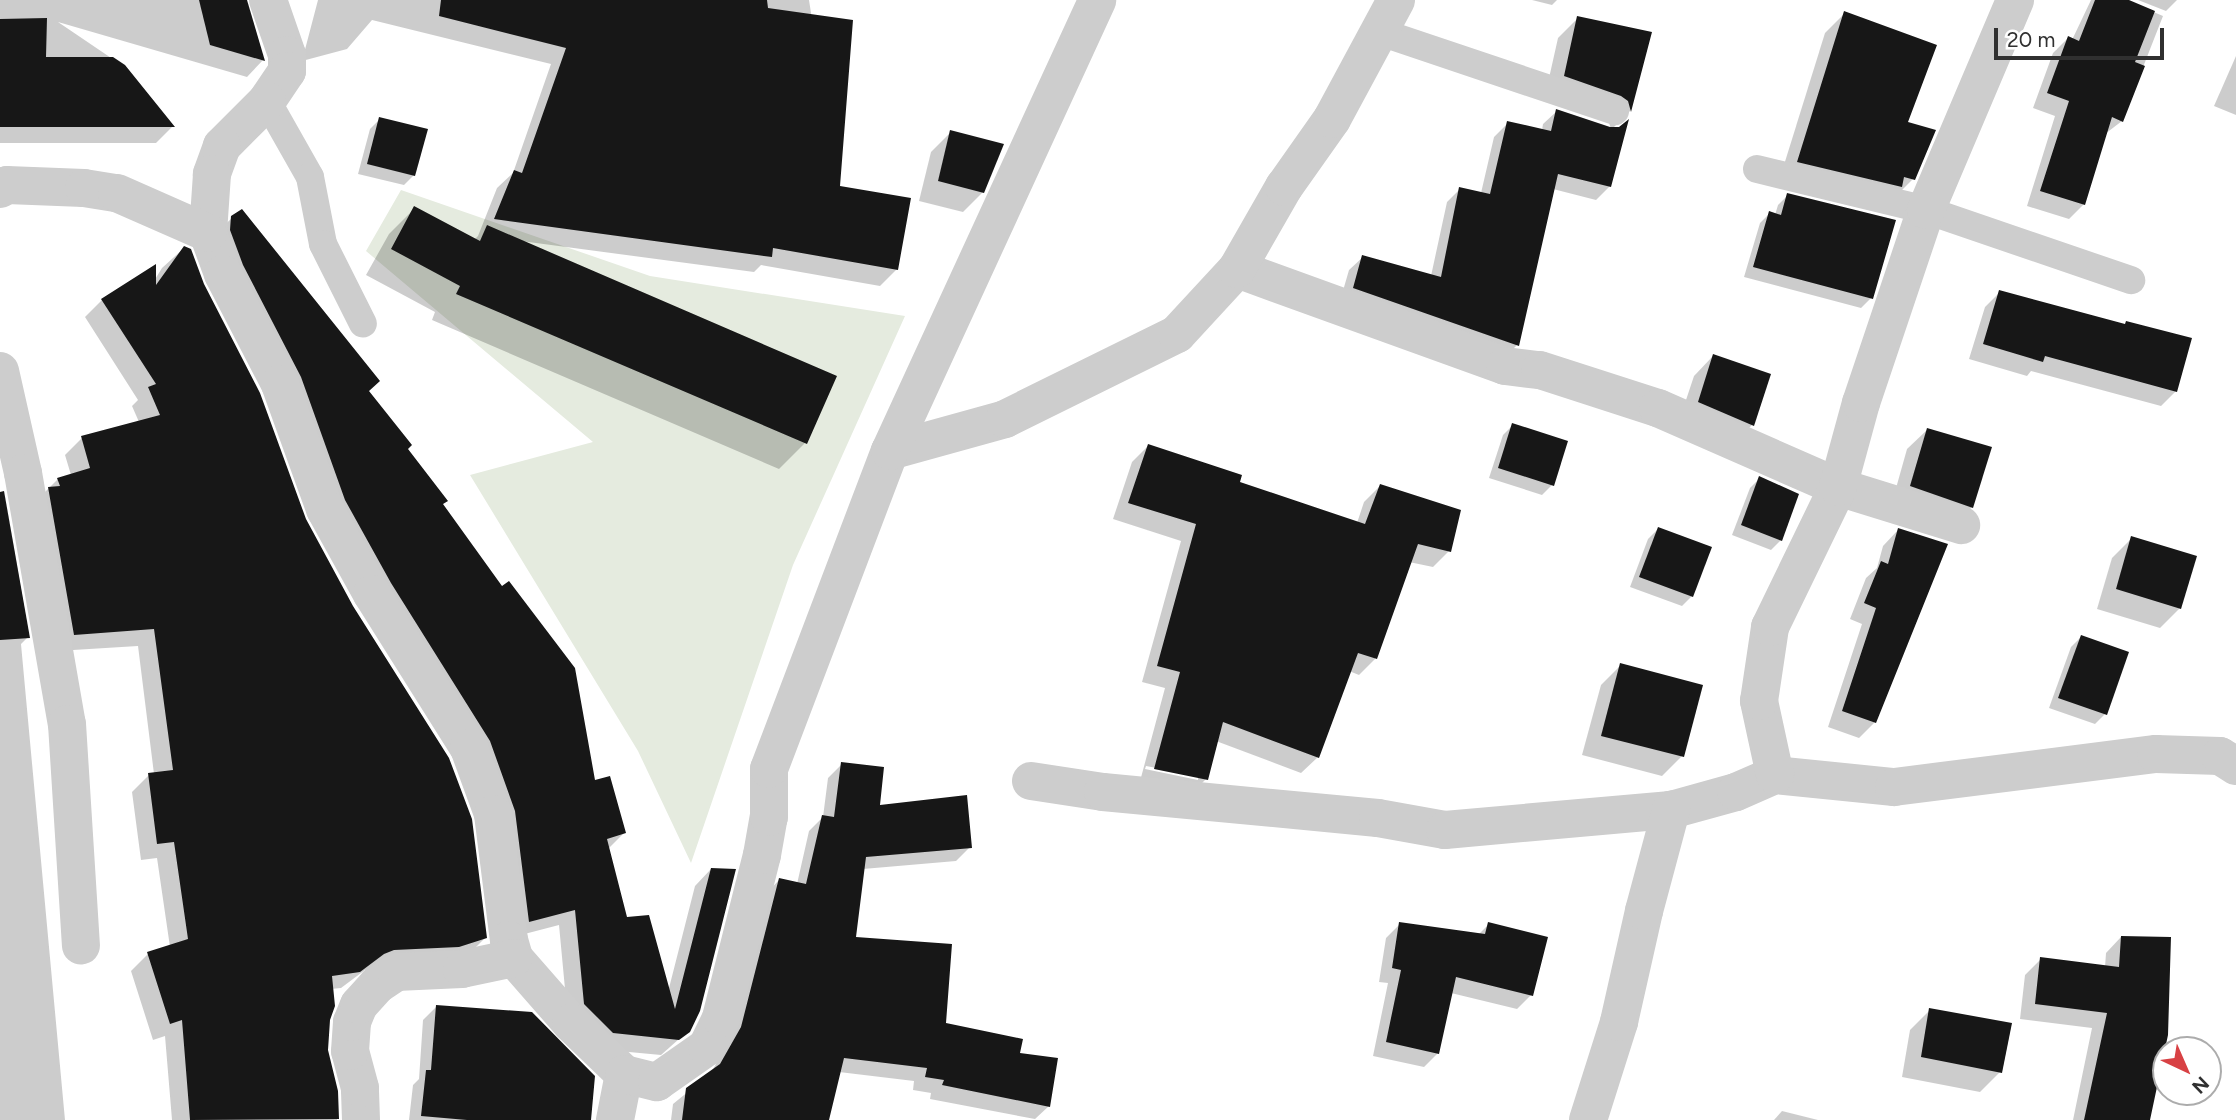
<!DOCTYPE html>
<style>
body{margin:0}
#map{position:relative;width:2236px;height:1120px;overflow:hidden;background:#fff;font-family:Figtree,sans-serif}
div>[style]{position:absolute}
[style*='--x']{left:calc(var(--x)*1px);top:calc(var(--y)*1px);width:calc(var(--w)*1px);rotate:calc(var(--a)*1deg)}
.green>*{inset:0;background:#e5ebdf}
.shadow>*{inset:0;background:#0003}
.building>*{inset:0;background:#171717}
.service>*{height:28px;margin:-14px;padding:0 14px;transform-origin:14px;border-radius:14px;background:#cdcdcd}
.minor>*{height:38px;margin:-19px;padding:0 19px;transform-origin:19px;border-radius:19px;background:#cdcdcd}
span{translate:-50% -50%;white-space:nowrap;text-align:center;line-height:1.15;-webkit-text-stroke:7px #fff;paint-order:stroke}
.north{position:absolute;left:2152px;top:1036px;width:70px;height:70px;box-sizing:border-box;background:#fff;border:2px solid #acacac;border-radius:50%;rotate:136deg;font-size:19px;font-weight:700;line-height:28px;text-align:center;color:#303030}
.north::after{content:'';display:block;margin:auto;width:24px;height:32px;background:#d84144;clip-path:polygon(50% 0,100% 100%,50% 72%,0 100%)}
.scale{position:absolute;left:1994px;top:28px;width:170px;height:32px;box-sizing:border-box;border:4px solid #303030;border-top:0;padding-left:9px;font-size:21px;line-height:24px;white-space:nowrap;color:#303030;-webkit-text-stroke:5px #fff;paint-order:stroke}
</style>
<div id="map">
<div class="green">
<div style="clip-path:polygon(401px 190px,650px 276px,905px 316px,793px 565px,691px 863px,638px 751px,470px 475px,593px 442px,366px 251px)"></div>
</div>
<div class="shadow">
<div style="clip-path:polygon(0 0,246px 0,263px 60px,247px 77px,58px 22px,123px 66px,172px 127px,156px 143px,0 143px)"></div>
<div style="clip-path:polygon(318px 0,809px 0,838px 187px,897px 269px,880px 286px,761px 265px,754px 272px,521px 241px,834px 377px,805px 443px,779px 469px,432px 320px,435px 312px,366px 275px,389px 234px,415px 208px,474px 240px,478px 236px,497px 188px,513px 173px,551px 64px,372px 20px,347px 49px,302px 61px)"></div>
<div style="clip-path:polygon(1532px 0,1557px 0,1552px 5px)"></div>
<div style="clip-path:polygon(2091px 0,2125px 0,2163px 16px,2122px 121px,2105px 134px,2084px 204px,2069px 219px,2027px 206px,2055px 116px,2033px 108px,2053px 53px,2068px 38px,2072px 40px)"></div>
<div style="clip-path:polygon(2138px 0,2177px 0,2166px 11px)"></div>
<div style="clip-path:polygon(1845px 13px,1906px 123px,1913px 179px,1893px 199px,1779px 181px,1825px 33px)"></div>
<div style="clip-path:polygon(1578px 18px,1650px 34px,1630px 111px,1612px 129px,1610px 186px,1596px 200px,1553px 189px,1517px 345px,1504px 358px,1340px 301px,1349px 270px,1363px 257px,1431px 276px,1447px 202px,1460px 189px,1481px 193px,1494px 137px,1508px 123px,1542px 130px,1543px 124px,1557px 111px,1611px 129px,1608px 120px,1545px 96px,1558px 38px)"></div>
<div style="clip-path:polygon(2236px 56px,2236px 115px,2214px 106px)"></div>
<div style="clip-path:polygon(380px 119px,414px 175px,404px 185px,358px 174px,370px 129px)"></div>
<div style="clip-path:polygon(951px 132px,983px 192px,963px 212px,919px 201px,931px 152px)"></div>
<div style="clip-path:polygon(1788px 195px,1871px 298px,1861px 308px,1744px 277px,1760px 223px,1770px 213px,1775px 215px,1778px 205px)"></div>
<div style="clip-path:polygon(232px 218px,367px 392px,441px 505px,624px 833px,608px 849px,626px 919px,668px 992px,695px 886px,711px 869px,688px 1031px,661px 1055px,597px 1049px,568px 1021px,559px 925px,513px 937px,499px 828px,375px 599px,215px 234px)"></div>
<div style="clip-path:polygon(184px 248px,485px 938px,468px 955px,365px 970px,341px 988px,331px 989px,326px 1050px,336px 1091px,337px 1120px,172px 1120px,165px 1036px,153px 1040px,131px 971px,148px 954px,170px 947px,157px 858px,141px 860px,132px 792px,149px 775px,154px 774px,138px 646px,57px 651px,31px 506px,58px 479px,71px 475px,65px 455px,82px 438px,139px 422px,132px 406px,138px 400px,85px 317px,102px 300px,154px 267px,154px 281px,162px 268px)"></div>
<div style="clip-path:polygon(2000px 292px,2176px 391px,2161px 406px,2031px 371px,2027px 376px,1969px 359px,1985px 307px)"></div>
<div style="clip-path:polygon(1713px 356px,1752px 425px,1732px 445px,1679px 421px,1694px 376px)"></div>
<div style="clip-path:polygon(1513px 425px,1552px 485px,1542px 495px,1489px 478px,1503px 435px)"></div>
<div style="clip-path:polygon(1927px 430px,1972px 507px,1952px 527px,1891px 506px,1907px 449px)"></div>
<div style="clip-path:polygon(evenodd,1148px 446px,1238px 483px,1357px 523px,1364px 502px,1380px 486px,1449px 551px,1433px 567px,1409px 562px,1375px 659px,1359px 675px,1349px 671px,1318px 757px,1301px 773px,1216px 741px,1206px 779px,1190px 795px,1139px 785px,1165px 688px,1142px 682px,1181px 541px,1113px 519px,1132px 462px,1148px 446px,1146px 766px,1198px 776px,1198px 780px,1145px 769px,1146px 766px)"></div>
<div style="clip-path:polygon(1760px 478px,1781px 540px,1771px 550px,1732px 535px,1750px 488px)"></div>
<div style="clip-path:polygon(0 493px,28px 637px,21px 644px,65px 1120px,0 1120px)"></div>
<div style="clip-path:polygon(1658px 529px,1692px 596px,1682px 606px,1630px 587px,1648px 539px)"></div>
<div style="clip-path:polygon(1898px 530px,1945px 545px,1874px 723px,1859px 738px,1828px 727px,1862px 624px,1850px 619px,1866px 578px,1877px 568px,1883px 546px)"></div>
<div style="clip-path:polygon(2132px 538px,2180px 608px,2160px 628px,2097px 609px,2112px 558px)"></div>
<div style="clip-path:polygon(2081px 637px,2105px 714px,2095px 724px,2049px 708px,2071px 647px)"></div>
<div style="clip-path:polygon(1621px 665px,1682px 756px,1662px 776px,1582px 755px,1601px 685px)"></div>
<div style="clip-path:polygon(842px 764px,878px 807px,970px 847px,956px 861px,863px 869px,854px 938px,944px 1025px,1018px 1054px,1049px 1106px,1035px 1119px,930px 1099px,931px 1093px,913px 1090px,914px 1081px,839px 1072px,827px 1120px,671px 1120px,673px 1104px,711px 1073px,728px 1042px,766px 894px,779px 880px,797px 884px,809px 831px,823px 817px,828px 778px)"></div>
<div style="clip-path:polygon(1400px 924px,1478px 935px,1489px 924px,1531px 995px,1517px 1009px,1451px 993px,1438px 1053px,1424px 1067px,1373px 1056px,1388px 983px,1379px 982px,1386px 938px)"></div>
<div style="clip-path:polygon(2121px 937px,2148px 1120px,2073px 1120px,2092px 1028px,2020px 1019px,2025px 975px,2041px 959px,2105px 967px,2106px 953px)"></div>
<div style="clip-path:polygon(437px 1006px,590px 1117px,591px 1120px,409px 1120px,413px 1085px,419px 1079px,423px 1020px)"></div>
<div style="clip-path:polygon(1930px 1010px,2000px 1072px,1980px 1092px,1902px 1077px,1910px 1030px)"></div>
<div style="clip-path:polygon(1782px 1111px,1818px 1120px,1774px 1120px)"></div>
</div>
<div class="building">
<div style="clip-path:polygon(199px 0,247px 0,265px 61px,210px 45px)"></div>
<div style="clip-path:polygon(441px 0,767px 0,768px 8px,853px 20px,840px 186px,911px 198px,898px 270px,773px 248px,772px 257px,494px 219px,514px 170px,522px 173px,566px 48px,439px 16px)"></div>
<div style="clip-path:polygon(2095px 0,2129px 0,2155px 11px,2135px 62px,2145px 66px,2123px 122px,2112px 117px,2085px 205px,2040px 191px,2069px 101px,2047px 93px,2068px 36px,2079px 41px)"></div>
<div style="clip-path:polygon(1844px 11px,1937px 45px,1908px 122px,1936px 130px,1915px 180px,1904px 177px,1902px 187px,1797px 162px)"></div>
<div style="clip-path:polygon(1577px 16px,1652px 32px,1631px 112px,1628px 101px,1621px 96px,1564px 76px)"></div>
<div style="clip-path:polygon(47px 18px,46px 57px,113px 57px,125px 65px,175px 127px,0 127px,0 19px)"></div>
<div style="clip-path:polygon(1556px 109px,1610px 127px,1619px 127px,1629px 119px,1611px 187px,1558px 174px,1519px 346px,1353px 288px,1362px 255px,1441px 277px,1459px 187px,1490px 194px,1507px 121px,1551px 131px)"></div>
<div style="clip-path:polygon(379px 117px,428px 129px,415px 176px,367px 164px)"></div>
<div style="clip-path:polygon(950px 130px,1004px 144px,984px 193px,938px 181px)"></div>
<div style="clip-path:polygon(1787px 193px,1896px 220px,1873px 299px,1753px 267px,1769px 211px,1781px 215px)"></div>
<div style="clip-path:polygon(414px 206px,480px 241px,487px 225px,837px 376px,807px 444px,456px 294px,460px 286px,391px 249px)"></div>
<div style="clip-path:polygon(242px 209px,380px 381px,369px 391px,412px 445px,408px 449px,448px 501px,443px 504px,502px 586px,509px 581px,575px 668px,595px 780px,610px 776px,626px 833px,607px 839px,627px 917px,649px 915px,675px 1009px,711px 868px,736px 869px,700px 1011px,690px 1032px,679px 1040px,613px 1033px,584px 1004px,575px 910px,529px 922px,515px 811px,490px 741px,391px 583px,345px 500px,301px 377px,243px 265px,230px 230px,231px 216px)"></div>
<div style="clip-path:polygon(184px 246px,191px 249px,204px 284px,260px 393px,306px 519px,353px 606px,449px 758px,472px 819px,487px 938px,459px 947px,394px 950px,384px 954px,360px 972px,332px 976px,335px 1006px,330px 1020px,328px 1050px,338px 1091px,339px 1119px,190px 1120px,182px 1020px,170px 1024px,147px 952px,188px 939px,174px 842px,157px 844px,148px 773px,173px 770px,154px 629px,74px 635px,48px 487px,60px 486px,57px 478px,90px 468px,81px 436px,160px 415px,148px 387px,156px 384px,101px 299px,156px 264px,156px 285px)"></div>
<div style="clip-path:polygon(1999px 290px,2125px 324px,2126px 321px,2192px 338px,2177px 392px,2045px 356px,2043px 362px,1983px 344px)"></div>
<div style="clip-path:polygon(1713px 354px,1771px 374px,1754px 426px,1698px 402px)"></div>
<div style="clip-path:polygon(1512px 423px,1568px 441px,1554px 486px,1498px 468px)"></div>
<div style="clip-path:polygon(1927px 428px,1992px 447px,1973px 508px,1910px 486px)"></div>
<div style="clip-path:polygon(1148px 444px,1242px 475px,1240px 482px,1365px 524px,1380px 484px,1461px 510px,1451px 552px,1418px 544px,1377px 659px,1358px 653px,1319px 758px,1223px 722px,1208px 780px,1154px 769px,1180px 672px,1157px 666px,1196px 524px,1128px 503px)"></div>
<div style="clip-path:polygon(1759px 476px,1799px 494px,1782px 541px,1741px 525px)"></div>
<div style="clip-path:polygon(4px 491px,30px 638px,0 640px,0 492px)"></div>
<div style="clip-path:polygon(1658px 527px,1712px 547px,1693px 597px,1639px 577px)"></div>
<div style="clip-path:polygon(1898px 528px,1948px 544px,1876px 723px,1842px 711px,1876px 608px,1864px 603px,1881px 561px,1888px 564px)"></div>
<div style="clip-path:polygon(2131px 536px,2197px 556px,2181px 609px,2116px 589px)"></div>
<div style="clip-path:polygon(2081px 635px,2129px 652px,2107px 715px,2058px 698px)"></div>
<div style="clip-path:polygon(1620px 663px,1703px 685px,1684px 757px,1601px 736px)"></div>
<div style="clip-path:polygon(841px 762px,884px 767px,880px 805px,967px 795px,972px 848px,866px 857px,856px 937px,952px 944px,946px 1023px,1023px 1039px,1020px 1053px,1058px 1058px,1050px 1107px,942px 1085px,944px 1080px,925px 1077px,927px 1068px,844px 1058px,829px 1120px,682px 1120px,686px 1088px,720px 1064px,741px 1027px,779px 878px,806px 884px,822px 815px,834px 817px)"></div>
<div style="clip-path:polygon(1399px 922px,1485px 934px,1488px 922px,1548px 937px,1533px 996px,1456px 977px,1439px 1054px,1386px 1042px,1401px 970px,1392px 968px)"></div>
<div style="clip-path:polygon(2121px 936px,2171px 937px,2168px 1035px,2150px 1120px,2084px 1120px,2107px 1013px,2035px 1004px,2040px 957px,2119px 967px)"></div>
<div style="clip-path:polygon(436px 1005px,532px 1012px,595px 1076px,591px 1120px,467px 1120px,421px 1116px,426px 1070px,431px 1070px)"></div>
<div style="clip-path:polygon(1929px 1008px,2012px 1023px,2002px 1073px,1921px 1057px)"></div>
</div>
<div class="service">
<div style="--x:1380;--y:32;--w:248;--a:18.6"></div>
<div style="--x:267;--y:101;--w:87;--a:60.5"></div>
<div style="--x:310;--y:177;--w:68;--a:79"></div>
<div style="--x:323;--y:244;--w:89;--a:63.4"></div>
<div style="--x:1757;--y:169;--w:174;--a:13.6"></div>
<div style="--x:1926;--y:210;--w:217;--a:18.9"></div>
</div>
<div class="minor">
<div style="--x:268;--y:0;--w:58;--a:70.9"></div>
<div style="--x:287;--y:55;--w:16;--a:90"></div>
<div style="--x:287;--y:71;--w:36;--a:124"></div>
<div style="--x:267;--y:101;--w:64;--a:135"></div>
<div style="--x:222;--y:146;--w:30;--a:110"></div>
<div style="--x:212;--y:174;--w:59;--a:93.9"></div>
<div style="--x:208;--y:233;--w:44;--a:69.9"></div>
<div style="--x:223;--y:274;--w:124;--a:62.6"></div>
<div style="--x:280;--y:384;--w:133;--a:70.2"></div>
<div style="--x:325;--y:509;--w:97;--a:61.1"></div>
<div style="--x:372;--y:594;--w:182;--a:57.8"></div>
<div style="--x:469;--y:748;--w:70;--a:70"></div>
<div style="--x:493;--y:814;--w:127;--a:82.8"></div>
<div style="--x:509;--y:940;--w:19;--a:74"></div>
<div style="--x:514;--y:958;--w:86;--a:48.8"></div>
<div style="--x:571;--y:1023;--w:74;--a:43.9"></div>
<div style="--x:624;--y:1074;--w:47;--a:101.1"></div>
<div style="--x:0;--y:189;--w:8;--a:-30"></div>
<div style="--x:7;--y:185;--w:77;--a:2.2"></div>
<div style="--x:84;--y:188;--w:33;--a:9"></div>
<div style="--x:117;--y:193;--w:99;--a:23.7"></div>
<div style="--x:1237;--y:269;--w:285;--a:19.9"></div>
<div style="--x:1505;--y:366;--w:35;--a:7"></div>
<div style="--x:1540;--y:370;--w:124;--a:17.9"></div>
<div style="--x:1658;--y:408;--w:197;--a:23.7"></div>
<div style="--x:1838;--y:487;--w:129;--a:17.2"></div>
<div style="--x:0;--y:371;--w:105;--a:77.3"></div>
<div style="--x:23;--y:473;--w:255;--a:80.1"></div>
<div style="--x:67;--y:724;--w:222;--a:86.4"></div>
<div style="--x:890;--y:451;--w:119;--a:-15.5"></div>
<div style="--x:1005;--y:419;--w:192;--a:-26.3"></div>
<div style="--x:1177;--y:334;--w:88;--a:-47.3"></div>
<div style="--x:1237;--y:269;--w:95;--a:-60.2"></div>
<div style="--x:1284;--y:187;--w:83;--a:-54.8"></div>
<div style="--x:1332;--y:119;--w:135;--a:-61.7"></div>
<div style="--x:1775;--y:775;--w:120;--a:5.8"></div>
<div style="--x:1894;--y:787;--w:264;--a:-7.2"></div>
<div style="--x:2156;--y:754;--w:64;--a:1.8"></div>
<div style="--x:2220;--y:756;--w:19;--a:32"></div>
<div style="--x:1031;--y:781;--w:73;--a:8.7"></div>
<div style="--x:1103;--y:792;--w:276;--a:5.4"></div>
<div style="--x:1378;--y:818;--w:68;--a:10.2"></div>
<div style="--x:1445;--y:830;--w:227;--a:-5.1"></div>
<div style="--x:1671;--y:810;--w:67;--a:-15.5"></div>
<div style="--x:1736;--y:792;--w:43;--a:-23.6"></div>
<div style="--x:1775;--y:775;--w:76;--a:-102.2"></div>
<div style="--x:1759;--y:701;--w:75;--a:-81.5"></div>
<div style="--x:1770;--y:627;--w:156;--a:-64.1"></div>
<div style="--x:1838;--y:487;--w:87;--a:-74.7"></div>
<div style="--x:1861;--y:403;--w:204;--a:-71.4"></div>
<div style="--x:1926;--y:210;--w:228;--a:-67"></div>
<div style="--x:624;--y:1074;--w:34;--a:14"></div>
<div style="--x:657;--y:1082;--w:61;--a:-35"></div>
<div style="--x:707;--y:1047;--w:32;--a:-64"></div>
<div style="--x:721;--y:1018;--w:168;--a:-75.9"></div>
<div style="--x:762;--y:855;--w:39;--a:-80"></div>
<div style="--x:769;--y:817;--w:48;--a:-90"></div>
<div style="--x:769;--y:769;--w:340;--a:-69.2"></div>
<div style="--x:890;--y:451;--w:496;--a:-65.3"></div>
<div style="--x:361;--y:1120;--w:32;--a:-92"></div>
<div style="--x:360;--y:1088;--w:38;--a:-105"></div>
<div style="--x:350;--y:1051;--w:29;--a:-86"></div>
<div style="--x:352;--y:1022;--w:18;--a:-68"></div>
<div style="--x:359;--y:1005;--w:27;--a:-48"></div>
<div style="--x:377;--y:985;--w:23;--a:-34"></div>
<div style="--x:396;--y:972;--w:66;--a:-2.6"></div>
<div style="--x:462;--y:969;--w:53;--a:-11.9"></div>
<div style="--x:1588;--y:1120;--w:103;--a:-72.4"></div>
<div style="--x:1619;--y:1022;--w:114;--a:-77.3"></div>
<div style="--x:1644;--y:911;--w:105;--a:-75"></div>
</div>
<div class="north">N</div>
<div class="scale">20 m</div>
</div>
